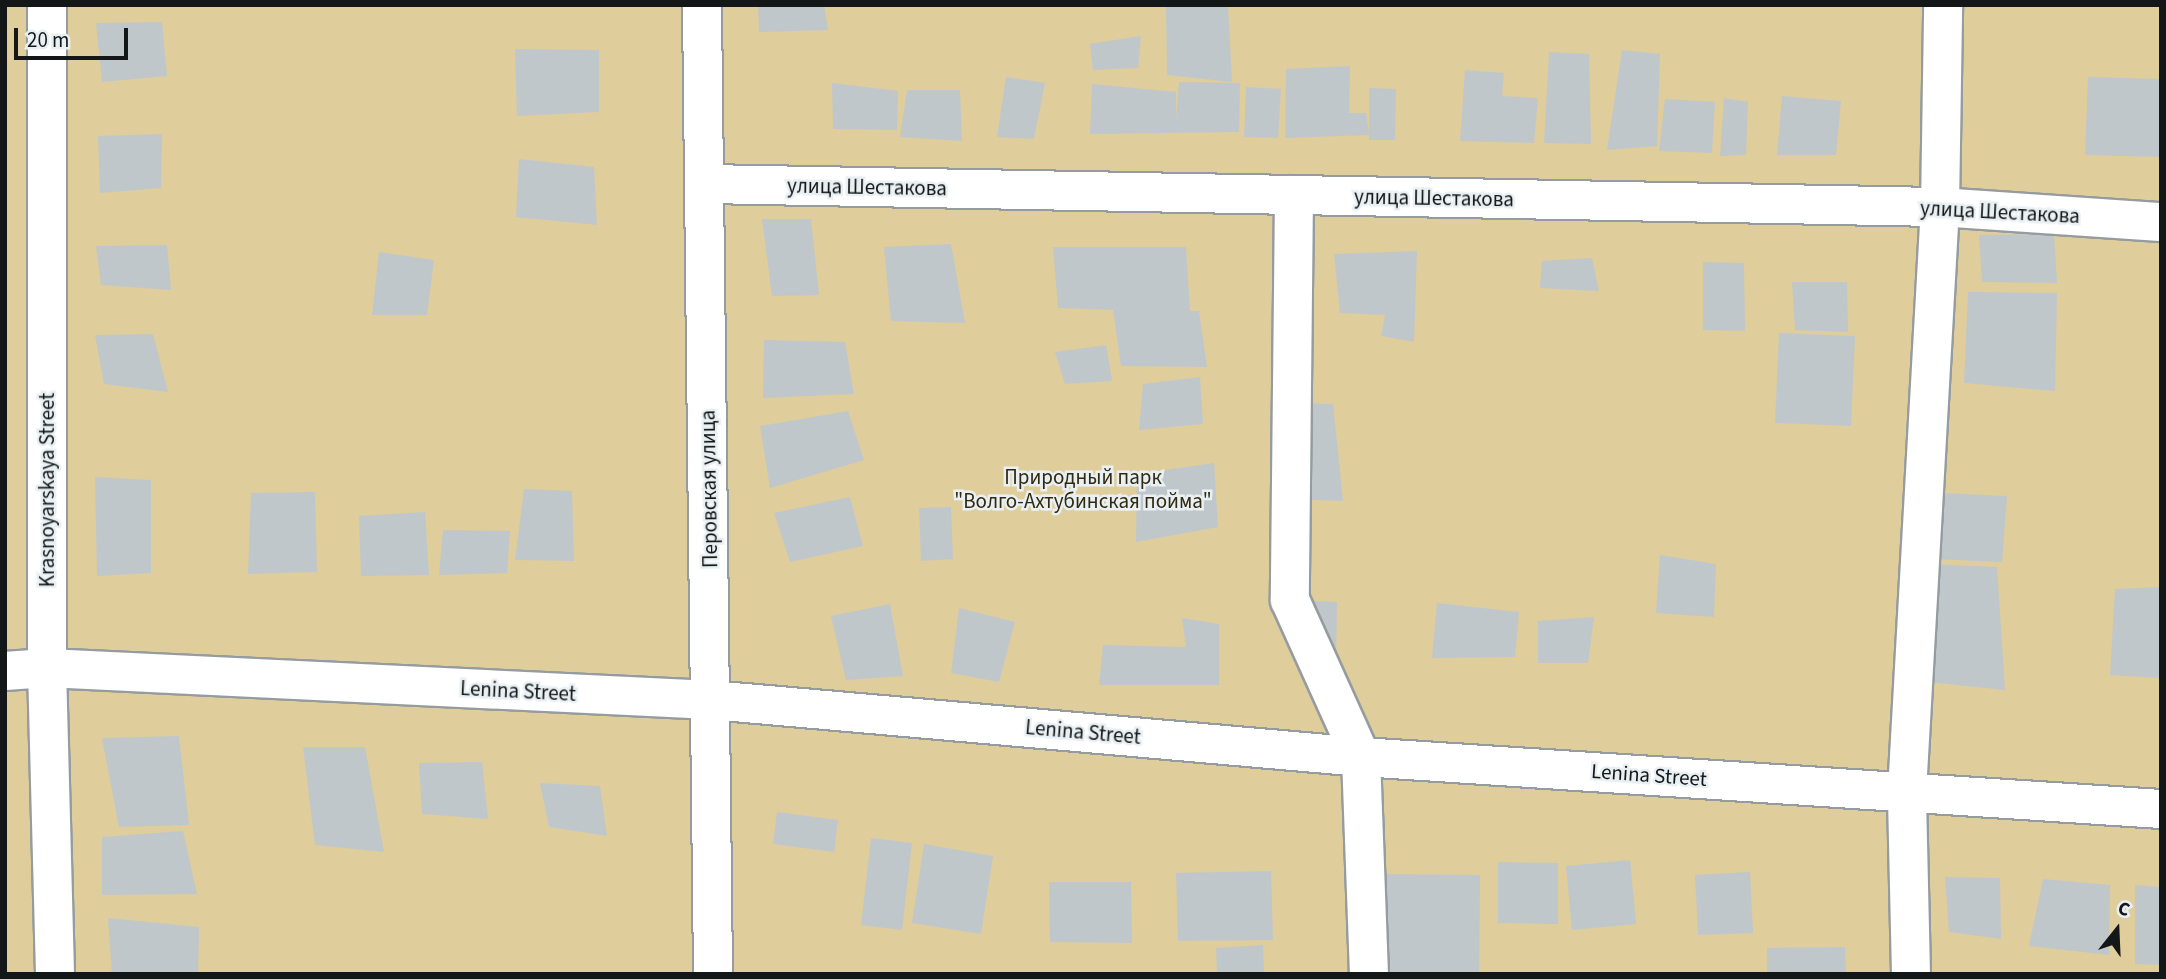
<!DOCTYPE html>
<meta charset="utf-8">
<style>
body{margin:0}
#map{position:relative;width:2166px;height:979px;overflow:hidden;background:#e9f0f4;font-family:"Source Sans 3",sans-serif}
div>[style]{position:absolute}
[style*='--x']{left:calc(var(--x)*1px);top:calc(var(--y)*1px);width:calc(var(--w)*1px);rotate:calc(var(--a)*1deg)}
.green>*{inset:0;background:#dfcd9b}
.building>*{inset:0;background:#c0c7cb}
.roads{filter:drop-shadow(2px 0 #959c9f) drop-shadow(-2px 0 #959c9f) drop-shadow(0 2px #959c9f) drop-shadow(0 -2px #959c9f)}
.minor>*{height:38px;margin:-19px;padding:0 19px;transform-origin:19px;border-radius:19px;background:#fff}
.tertiary>*{height:38px;margin:-19px;padding:0 19px;transform-origin:19px;border-radius:19px;background:#fff}
span{translate:-50% -50%;white-space:nowrap;text-align:center;line-height:1.15;-webkit-text-stroke:5px #e9f0f4;paint-order:stroke}
.street-label{font-size:21px;color:#141718}
.park-label{font-size:21px;color:#32290e}
.frame{position:absolute;inset:0;border:7px solid #141718;pointer-events:none}
.north{position:absolute;left:2082px;top:895px;width:70px;height:70px;-webkit-text-stroke:5px #e9f0f4;paint-order:stroke;rotate:18deg;font-size:19px;font-weight:700;line-height:28px;text-align:center;color:#141718}
.north::after{content:'';display:block;margin:auto;width:24px;height:32px;background:#141718;clip-path:polygon(50% 0,100% 100%,50% 72%,0 100%)}
.scale{position:absolute;left:14px;top:28px;width:114px;height:32px;box-sizing:border-box;border:4px solid #141718;border-top:0;padding-left:9px;font-size:21px;line-height:24px;white-space:nowrap;color:#141718;-webkit-text-stroke:5px #e9f0f4;paint-order:stroke}
</style>
<div id="map">
<div class="green">
<div style="clip-path:polygon(5px 5px,2161px 5px,2161px 974px,5px 974px)"></div>
</div>
<div class="building">
<div style="clip-path:polygon(758px 5px,824px 5px,828px 30px,759px 32px)"></div>
<div style="clip-path:polygon(1166px 5px,1228px 5px,1232px 82px,1167px 75px)"></div>
<div style="clip-path:polygon(162px 22px,167px 76px,102px 82px,96px 23px)"></div>
<div style="clip-path:polygon(1141px 36px,1138px 68px,1093px 70px,1090px 44px)"></div>
<div style="clip-path:polygon(515px 49px,599px 50px,599px 112px,517px 116px)"></div>
<div style="clip-path:polygon(1622px 50px,1660px 54px,1657px 146px,1607px 150px)"></div>
<div style="clip-path:polygon(1549px 52px,1589px 54px,1591px 144px,1544px 143px)"></div>
<div style="clip-path:polygon(1350px 66px,1349px 113px,1366px 113px,1369px 134px,1369px 88px,1396px 89px,1395px 140px,1369px 140px,1369px 135px,1285px 138px,1286px 69px)"></div>
<div style="clip-path:polygon(1465px 70px,1504px 73px,1502px 96px,1538px 98px,1534px 143px,1460px 141px)"></div>
<div style="clip-path:polygon(1006px 77px,1045px 83px,1034px 139px,997px 137px)"></div>
<div style="clip-path:polygon(2088px 77px,2161px 79px,2161px 157px,2085px 155px)"></div>
<div style="clip-path:polygon(1179px 82px,1240px 83px,1239px 132px,1090px 134px,1092px 84px,1176px 92px,1176px 119px)"></div>
<div style="clip-path:polygon(832px 83px,898px 91px,897px 130px,833px 129px)"></div>
<div style="clip-path:polygon(1246px 87px,1281px 89px,1278px 138px,1244px 137px)"></div>
<div style="clip-path:polygon(907px 90px,960px 90px,962px 141px,900px 137px)"></div>
<div style="clip-path:polygon(1782px 96px,1841px 101px,1836px 155px,1777px 155px)"></div>
<div style="clip-path:polygon(1724px 98px,1748px 102px,1746px 155px,1720px 156px)"></div>
<div style="clip-path:polygon(1665px 99px,1715px 102px,1712px 153px,1659px 151px)"></div>
<div style="clip-path:polygon(162px 134px,161px 188px,100px 193px,98px 136px)"></div>
<div style="clip-path:polygon(519px 159px,594px 167px,597px 225px,516px 217px)"></div>
<div style="clip-path:polygon(762px 219px,811px 219px,819px 295px,772px 296px)"></div>
<div style="clip-path:polygon(2054px 234px,2057px 283px,1982px 282px,1979px 235px)"></div>
<div style="clip-path:polygon(951px 244px,965px 323px,891px 321px,884px 247px)"></div>
<div style="clip-path:polygon(167px 245px,171px 290px,101px 285px,96px 246px)"></div>
<div style="clip-path:polygon(1053px 247px,1186px 247px,1190px 311px,1199px 311px,1207px 367px,1121px 366px,1113px 310px,1058px 308px)"></div>
<div style="clip-path:polygon(1417px 251px,1414px 342px,1381px 336px,1385px 315px,1340px 313px,1334px 254px)"></div>
<div style="clip-path:polygon(379px 252px,434px 260px,427px 315px,372px 315px)"></div>
<div style="clip-path:polygon(1592px 258px,1599px 291px,1540px 288px,1542px 261px)"></div>
<div style="clip-path:polygon(1703px 262px,1744px 263px,1745px 331px,1703px 330px)"></div>
<div style="clip-path:polygon(1792px 282px,1847px 282px,1848px 332px,1795px 330px)"></div>
<div style="clip-path:polygon(1968px 292px,2057px 293px,2055px 391px,1964px 383px)"></div>
<div style="clip-path:polygon(1779px 333px,1855px 336px,1851px 426px,1775px 423px)"></div>
<div style="clip-path:polygon(153px 334px,168px 392px,104px 384px,95px 335px)"></div>
<div style="clip-path:polygon(764px 340px,845px 342px,854px 394px,763px 398px)"></div>
<div style="clip-path:polygon(1106px 345px,1112px 381px,1065px 384px,1055px 352px)"></div>
<div style="clip-path:polygon(1200px 377px,1203px 424px,1139px 430px,1143px 384px)"></div>
<div style="clip-path:polygon(1282px 403px,1333px 404px,1343px 501px,1291px 499px)"></div>
<div style="clip-path:polygon(848px 411px,864px 460px,770px 488px,760px 426px)"></div>
<div style="clip-path:polygon(1214px 463px,1218px 527px,1136px 542px,1137px 474px)"></div>
<div style="clip-path:polygon(95px 477px,151px 480px,151px 573px,97px 576px)"></div>
<div style="clip-path:polygon(524px 489px,572px 491px,574px 561px,515px 560px)"></div>
<div style="clip-path:polygon(315px 492px,317px 572px,248px 574px,251px 493px)"></div>
<div style="clip-path:polygon(1943px 493px,2007px 496px,2002px 562px,1935px 559px)"></div>
<div style="clip-path:polygon(850px 497px,863px 546px,790px 562px,774px 513px)"></div>
<div style="clip-path:polygon(951px 507px,953px 559px,921px 561px,919px 508px)"></div>
<div style="clip-path:polygon(425px 512px,429px 575px,361px 576px,359px 516px)"></div>
<div style="clip-path:polygon(443px 530px,510px 531px,507px 573px,439px 575px)"></div>
<div style="clip-path:polygon(1660px 555px,1716px 564px,1714px 617px,1656px 613px)"></div>
<div style="clip-path:polygon(1929px 564px,1997px 567px,2005px 690px,1928px 682px)"></div>
<div style="clip-path:polygon(2161px 587px,2161px 678px,2110px 675px,2115px 589px)"></div>
<div style="clip-path:polygon(1290px 600px,1337px 602px,1336px 661px,1296px 666px)"></div>
<div style="clip-path:polygon(1437px 603px,1519px 612px,1515px 657px,1432px 658px)"></div>
<div style="clip-path:polygon(890px 604px,903px 676px,846px 680px,831px 616px)"></div>
<div style="clip-path:polygon(959px 608px,1015px 622px,999px 682px,951px 673px)"></div>
<div style="clip-path:polygon(1594px 617px,1588px 663px,1538px 663px,1538px 621px)"></div>
<div style="clip-path:polygon(1182px 618px,1219px 624px,1219px 685px,1099px 685px,1103px 645px,1186px 647px)"></div>
<div style="clip-path:polygon(179px 736px,189px 825px,119px 827px,102px 738px)"></div>
<div style="clip-path:polygon(303px 747px,365px 747px,384px 852px,315px 845px)"></div>
<div style="clip-path:polygon(482px 762px,488px 819px,422px 814px,419px 763px)"></div>
<div style="clip-path:polygon(540px 783px,600px 786px,607px 836px,549px 827px)"></div>
<div style="clip-path:polygon(777px 812px,838px 820px,834px 852px,773px 844px)"></div>
<div style="clip-path:polygon(183px 831px,197px 894px,102px 895px,102px 837px)"></div>
<div style="clip-path:polygon(871px 838px,912px 843px,902px 930px,861px 925px)"></div>
<div style="clip-path:polygon(924px 844px,993px 856px,981px 934px,912px 923px)"></div>
<div style="clip-path:polygon(1630px 860px,1636px 924px,1572px 930px,1566px 866px)"></div>
<div style="clip-path:polygon(1498px 862px,1558px 863px,1558px 924px,1498px 923px)"></div>
<div style="clip-path:polygon(1271px 871px,1273px 940px,1178px 941px,1176px 873px)"></div>
<div style="clip-path:polygon(1750px 872px,1753px 933px,1698px 935px,1695px 875px)"></div>
<div style="clip-path:polygon(1374px 874px,1480px 875px,1479px 974px,1373px 973px)"></div>
<div style="clip-path:polygon(1945px 877px,2000px 878px,2001px 939px,1949px 932px)"></div>
<div style="clip-path:polygon(2043px 879px,2110px 885px,2109px 955px,2029px 946px)"></div>
<div style="clip-path:polygon(1049px 882px,1131px 882px,1132px 943px,1050px 942px)"></div>
<div style="clip-path:polygon(2135px 885px,2161px 887px,2161px 965px,2135px 964px)"></div>
<div style="clip-path:polygon(108px 918px,199px 927px,198px 974px,112px 974px)"></div>
<div style="clip-path:polygon(1263px 945px,1264px 974px,1217px 974px,1216px 948px)"></div>
<div style="clip-path:polygon(1845px 947px,1846px 974px,1767px 974px,1767px 948px)"></div>
</div>
<div class="roads">
<div class="minor">
<div style="--x:47;--y:5;--w:663;--a:90"></div>
<div style="--x:47;--y:668;--w:306;--a:88.5"></div>
<div style="--x:702;--y:5;--w:969;--a:89.35"></div>
<div style="--x:706;--y:184;--w:1234;--a:1.07"></div>
<div style="--x:1940;--y:207;--w:222;--a:3.9"></div>
<div style="--x:1294;--y:195;--w:405;--a:90.6"></div>
<div style="--x:1290;--y:600;--w:172;--a:65.7"></div>
<div style="--x:1361;--y:757;--w:217;--a:87.9"></div>
<div style="--x:1911;--y:974;--w:182;--a:-91.3"></div>
<div style="--x:1907;--y:792;--w:586;--a:-86.77"></div>
<div style="--x:1940;--y:207;--w:202;--a:-89.1"></div>
</div>
<div class="tertiary">
<div style="--x:5;--y:671;--w:42;--a:-4.1"></div>
<div style="--x:47;--y:668;--w:665;--a:2.76"></div>
<div style="--x:711;--y:700;--w:652;--a:5.01"></div>
<div style="--x:1361;--y:757;--w:802;--a:3.72"></div>
</div>
</div>
<div class="street-label">
<span style="left:867px;top:187px;rotate:1deg">улица Шестакова</span>
<span style="left:1434px;top:198px;rotate:1deg">улица Шестакова</span>
<span style="left:2000px;top:212px;rotate:3deg">улица Шестакова</span>
<span style="left:709px;top:489px;rotate:-91deg">Перовская улица</span>
<span style="left:47px;top:490px;rotate:-90deg">Krasnoyarskaya Street</span>
<span style="left:518px;top:691px;rotate:3deg">Lenina Street</span>
<span style="left:1083px;top:732px;rotate:5deg">Lenina Street</span>
<span style="left:1649px;top:775px;rotate:4deg">Lenina Street</span>
</div>
<div class="park-label">
<span style="left:1083px;top:489px">Природный парк<br>"Волго-Ахтубинская пойма"</span>
</div>
<div class="frame"></div>
<div class="north">С</div>
<div class="scale">20 m</div>
</div>
